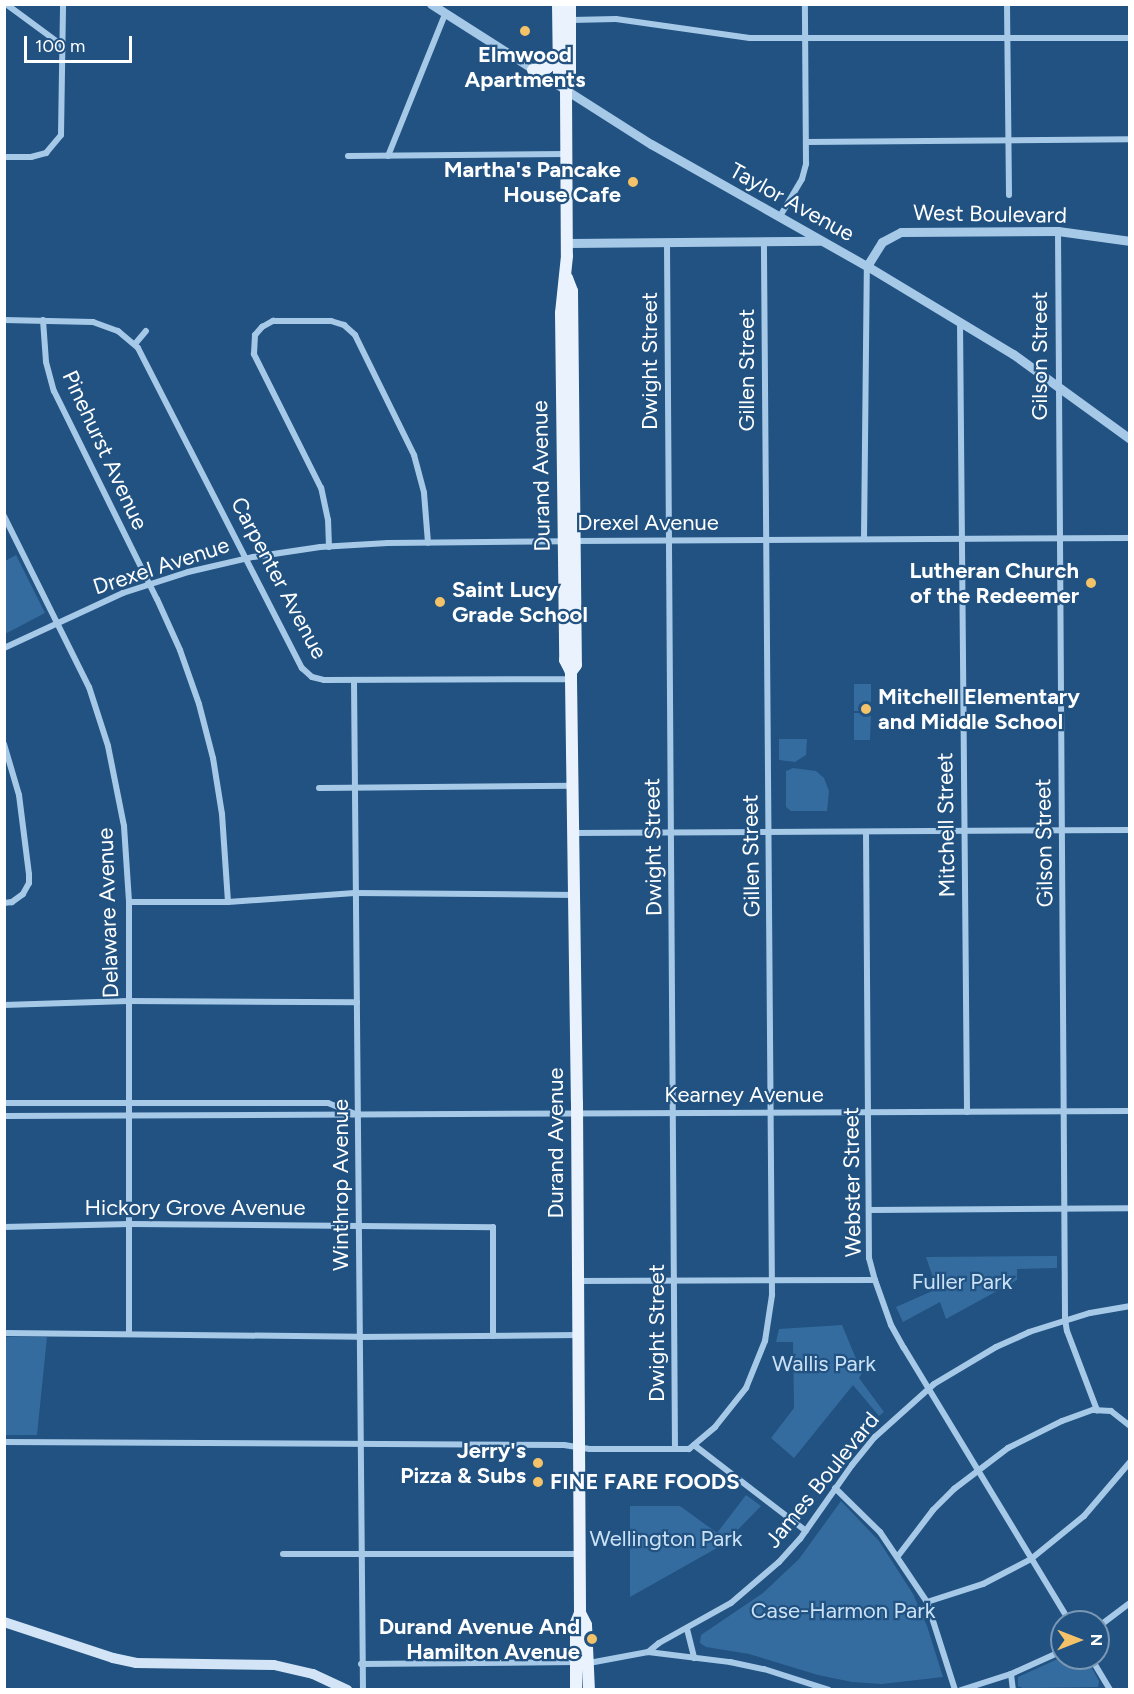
<!DOCTYPE html>
<style>
body{margin:0}
#map{position:relative;width:1134px;height:1694px;overflow:hidden;background:#215281;font-family:Figtree,sans-serif}
div>[style]{position:absolute}
[style*='--x']{left:calc(var(--x)*1px);top:calc(var(--y)*1px);width:calc(var(--w)*1px);rotate:calc(var(--a)*1deg)}
.green>*{inset:0;background:#356c9f}
.minor>*{height:6px;margin:-3px;padding:0 3px;transform-origin:3px;border-radius:3px;background:#a7c9e8}
.tertiary>*{height:9px;margin:-4.5px;padding:0 4.5px;transform-origin:4.5px;border-radius:4.5px;background:#a7c9e8}
.secondary>*{height:10px;margin:-5px;padding:0 5px;transform-origin:5px;border-radius:5px;background:#d2e4f6}
.primary>*{height:12px;margin:-6px;padding:0 6px;transform-origin:6px;border-radius:6px;background:#eaf3fd}
.dots>*{width:16px;height:16px;translate:-50% -50%;box-sizing:border-box;border:3px solid #215281;border-radius:50%}
span{translate:-50% -50%;white-space:nowrap;text-align:center;line-height:1.15;-webkit-text-stroke:4.5px #215281;paint-order:stroke}
.poi-label{font-size:22px;color:#fff;font-weight:700}
.right{translate:-100% -50%;text-align:right}
.left{translate:0 -50%;text-align:left}
.street-label{font-size:22px;color:#fff}
.park-label{font-size:22px;color:#cbe2f6}
.frame{position:absolute;inset:0;border:6px solid #fff;pointer-events:none}
.north{position:absolute;left:1050px;top:1610px;width:60px;height:60px;box-sizing:border-box;background:#215281;border:2px solid #7a97b3;border-radius:50%;rotate:90deg;font-size:16px;font-weight:700;line-height:24px;text-align:center;color:#fff}
.north::after{content:'';display:block;margin:auto;width:21px;height:27px;background:#f4c269;clip-path:polygon(50% 0,100% 100%,50% 72%,0 100%)}
.scale{position:absolute;left:24px;top:36px;width:108px;height:27px;box-sizing:border-box;border:3px solid #fff;border-top:0;padding-left:8px;font-size:18px;line-height:21px;white-space:nowrap;color:#fff;-webkit-text-stroke:4px #215281;paint-order:stroke}
</style>
<div id="map">
<div class="green">
<div style="clip-path:polygon(16px 555px,45px 613px,5px 634px,5px 561px)"></div>
<div style="clip-path:polygon(854px 684px,871px 684px,871px 711px,854px 711px)"></div>
<div style="clip-path:polygon(854px 713px,871px 713px,870px 740px,854px 740px)"></div>
<div style="clip-path:polygon(779px 739px,807px 739px,806px 755px,795px 762px,779px 760px)"></div>
<div style="clip-path:polygon(793px 768px,816px 771px,824px 778px,829px 791px,827px 811px,791px 811px,786px 807px,786px 771px)"></div>
<div style="clip-path:polygon(1057px 1256px,1057px 1268px,1017px 1269px,1017px 1280px,946px 1319px,940px 1302px,903px 1322px,896px 1307px,937px 1289px,926px 1257px)"></div>
<div style="clip-path:polygon(842px 1325px,862px 1373px,859px 1378px,884px 1412px,879px 1416px,853px 1385px,794px 1458px,771px 1438px,794px 1408px,793px 1342px,776px 1342px,779px 1329px)"></div>
<div style="clip-path:polygon(5px 1337px,47px 1337px,37px 1435px,5px 1435px)"></div>
<div style="clip-path:polygon(746px 1495px,761px 1506px,724px 1544px,630px 1597px,630px 1506px,680px 1506px,717px 1533px)"></div>
<div style="clip-path:polygon(841px 1501px,879px 1541px,913px 1594px,927px 1626px,943px 1677px,882px 1684px,852px 1682px,818px 1675px,749px 1654px,706px 1647px,700px 1643px,701px 1635px,763px 1593px,799px 1559px)"></div>
<div style="clip-path:polygon(1062px 1657px,1086px 1658px,1099px 1681px,1098px 1687px,1023px 1688px,1018px 1686px,1018px 1677px)"></div>
</div>
<div class="minor">
<div style="--x:6;--y:4;--w:71;--a:36.4"></div>
<div style="--x:1007;--y:4;--w:191;--a:89.4"></div>
<div style="--x:571;--y:20;--w:45;--a:-1.3"></div>
<div style="--x:616;--y:19;--w:135;--a:8.1"></div>
<div style="--x:750;--y:38;--w:380;--a:0"></div>
<div style="--x:806;--y:142;--w:324;--a:-0.5"></div>
<div style="--x:348;--y:156;--w:218;--a:-0.5"></div>
<div style="--x:388;--y:156;--w:153;--a:-68.1"></div>
<div style="--x:4;--y:157;--w:27;--a:0"></div>
<div style="--x:31;--y:157;--w:16;--a:-15"></div>
<div style="--x:46;--y:153;--w:23;--a:-50"></div>
<div style="--x:61;--y:135;--w:131;--a:-89.1"></div>
<div style="--x:779;--y:218;--w:45;--a:-59.5"></div>
<div style="--x:802;--y:179;--w:16;--a:-75"></div>
<div style="--x:806;--y:164;--w:160;--a:-90.4"></div>
<div style="--x:1058;--y:231;--w:1088;--a:89.63"></div>
<div style="--x:1065;--y:1319;--w:12;--a:81"></div>
<div style="--x:1067;--y:1331;--w:85;--a:69.2"></div>
<div style="--x:667;--y:244;--w:1205;--a:89.62"></div>
<div style="--x:4;--y:320;--w:89;--a:1.3"></div>
<div style="--x:93;--y:322;--w:27;--a:20"></div>
<div style="--x:118;--y:331;--w:26;--a:40"></div>
<div style="--x:138;--y:348;--w:360;--a:62.9"></div>
<div style="--x:302;--y:668;--w:13;--a:42"></div>
<div style="--x:312;--y:677;--w:12;--a:14"></div>
<div style="--x:324;--y:680;--w:247;--a:-0.2"></div>
<div style="--x:43;--y:320;--w:42;--a:85.9"></div>
<div style="--x:46;--y:362;--w:30;--a:75"></div>
<div style="--x:54;--y:391;--w:232;--a:63.7"></div>
<div style="--x:157;--y:599;--w:56;--a:65.7"></div>
<div style="--x:180;--y:650;--w:57;--a:70.6"></div>
<div style="--x:199;--y:704;--w:56;--a:75.5"></div>
<div style="--x:213;--y:758;--w:57;--a:80.9"></div>
<div style="--x:222;--y:814;--w:88;--a:86.1"></div>
<div style="--x:960;--y:322;--w:790;--a:89.49"></div>
<div style="--x:135;--y:344;--w:17;--a:-50"></div>
<div style="--x:4;--y:516;--w:191;--a:63.6"></div>
<div style="--x:89;--y:687;--w:62;--a:72.1"></div>
<div style="--x:108;--y:746;--w:82;--a:78.7"></div>
<div style="--x:124;--y:826;--w:76;--a:86.2"></div>
<div style="--x:129;--y:902;--w:432;--a:90"></div>
<div style="--x:864;--y:539;--w:273;--a:-89.4"></div>
<div style="--x:575;--y:541;--w:555;--a:-0.31"></div>
<div style="--x:329;--y:547;--w:27;--a:-92"></div>
<div style="--x:328;--y:520;--w:33;--a:-102"></div>
<div style="--x:321;--y:488;--w:150;--a:-116.6"></div>
<div style="--x:254;--y:354;--w:19;--a:-87"></div>
<div style="--x:255;--y:335;--w:11;--a:-49"></div>
<div style="--x:262;--y:327;--w:13;--a:-29"></div>
<div style="--x:273;--y:321;--w:58;--a:0"></div>
<div style="--x:331;--y:321;--w:14;--a:17"></div>
<div style="--x:344;--y:325;--w:15;--a:42"></div>
<div style="--x:355;--y:335;--w:134;--a:63.8"></div>
<div style="--x:414;--y:455;--w:39;--a:75"></div>
<div style="--x:424;--y:493;--w:50;--a:85.4"></div>
<div style="--x:4;--y:648;--w:131;--a:-24.8"></div>
<div style="--x:123;--y:593;--w:68;--a:-17.9"></div>
<div style="--x:188;--y:572;--w:67;--a:-13"></div>
<div style="--x:253;--y:557;--w:68;--a:-8.5"></div>
<div style="--x:320;--y:547;--w:68;--a:-3.4"></div>
<div style="--x:388;--y:543;--w:177;--a:-0.6"></div>
<div style="--x:354;--y:680;--w:1010;--a:89.49"></div>
<div style="--x:4;--y:744;--w:53;--a:73.6"></div>
<div style="--x:19;--y:795;--w:80;--a:82.8"></div>
<div style="--x:29;--y:874;--w:9;--a:90"></div>
<div style="--x:29;--y:883;--w:13;--a:119"></div>
<div style="--x:23;--y:894;--w:14;--a:144"></div>
<div style="--x:12;--y:902;--w:8;--a:173"></div>
<div style="--x:319;--y:788;--w:254;--a:-0.5"></div>
<div style="--x:866;--y:832;--w:426;--a:89.6"></div>
<div style="--x:869;--y:1258;--w:23;--a:75"></div>
<div style="--x:875;--y:1280;--w:48;--a:70.4"></div>
<div style="--x:891;--y:1325;--w:26;--a:61"></div>
<div style="--x:904;--y:1348;--w:320;--a:58.8"></div>
<div style="--x:574;--y:833;--w:556;--a:-0.31"></div>
<div style="--x:129;--y:902;--w:99;--a:0"></div>
<div style="--x:228;--y:902;--w:127;--a:-4.1"></div>
<div style="--x:355;--y:893;--w:220;--a:0.5"></div>
<div style="--x:4;--y:1005;--w:124;--a:-1.8"></div>
<div style="--x:128;--y:1001;--w:229;--a:0.3"></div>
<div style="--x:4;--y:1103;--w:324;--a:0"></div>
<div style="--x:328;--y:1103;--w:32;--a:22"></div>
<div style="--x:4;--y:1116;--w:1126;--a:-0.25"></div>
<div style="--x:869;--y:1210;--w:261;--a:-0.4"></div>
<div style="--x:4;--y:1227;--w:126;--a:-1.4"></div>
<div style="--x:130;--y:1224;--w:363;--a:0.5"></div>
<div style="--x:493;--y:1227;--w:109;--a:90"></div>
<div style="--x:578;--y:1281;--w:297;--a:-0.2"></div>
<div style="--x:4;--y:1333;--w:355;--a:0.6"></div>
<div style="--x:359;--y:1337;--w:219;--a:-0.5"></div>
<div style="--x:4;--y:1442;--w:560;--a:0.31"></div>
<div style="--x:564;--y:1445;--w:26;--a:9"></div>
<div style="--x:590;--y:1449;--w:99;--a:0"></div>
<div style="--x:689;--y:1449;--w:34;--a:-40"></div>
<div style="--x:715;--y:1427;--w:50;--a:-51.5"></div>
<div style="--x:746;--y:1388;--w:51;--a:-68"></div>
<div style="--x:765;--y:1341;--w:47;--a:-81.3"></div>
<div style="--x:772;--y:1295;--w:1053;--a:-90.44"></div>
<div style="--x:694;--y:1445;--w:141;--a:37.5"></div>
<div style="--x:835;--y:1488;--w:63;--a:44.4"></div>
<div style="--x:880;--y:1532;--w:84;--a:56.1"></div>
<div style="--x:927;--y:1602;--w:92;--a:72.3"></div>
<div style="--x:283;--y:1554;--w:296;--a:0"></div>
<div style="--x:898;--y:1556;--w:58;--a:-52.7"></div>
<div style="--x:933;--y:1510;--w:30;--a:-45"></div>
<div style="--x:954;--y:1489;--w:68;--a:-37.2"></div>
<div style="--x:1008;--y:1448;--w:60;--a:-26.6"></div>
<div style="--x:1062;--y:1421;--w:33;--a:-20"></div>
<div style="--x:1093;--y:1410;--w:18;--a:3"></div>
<div style="--x:1111;--y:1411;--w:24;--a:38"></div>
<div style="--x:927;--y:1602;--w:59;--a:-17.8"></div>
<div style="--x:983;--y:1584;--w:54;--a:-27.5"></div>
<div style="--x:1031;--y:1559;--w:68;--a:-39.1"></div>
<div style="--x:1084;--y:1516;--w:71;--a:-49.6"></div>
<div style="--x:1098;--y:1627;--w:40;--a:-37"></div>
<div style="--x:687;--y:1629;--w:30;--a:76"></div>
<div style="--x:648;--y:1652;--w:14;--a:-39"></div>
<div style="--x:659;--y:1643;--w:82;--a:-29.1"></div>
<div style="--x:731;--y:1603;--w:63;--a:-40.5"></div>
<div style="--x:779;--y:1562;--w:31;--a:-48"></div>
<div style="--x:800;--y:1539;--w:90;--a:-54.9"></div>
<div style="--x:852;--y:1465;--w:36;--a:-51"></div>
<div style="--x:875;--y:1437;--w:79;--a:-41.9"></div>
<div style="--x:934;--y:1384;--w:72;--a:-30.8"></div>
<div style="--x:996;--y:1347;--w:36;--a:-24"></div>
<div style="--x:1029;--y:1332;--w:64;--a:-17.3"></div>
<div style="--x:1090;--y:1313;--w:41;--a:-9.9"></div>
<div style="--x:1091;--y:1658;--w:37;--a:59"></div>
<div style="--x:589;--y:1663;--w:60;--a:-10.6"></div>
<div style="--x:648;--y:1652;--w:83;--a:7"></div>
<div style="--x:730;--y:1662;--w:35;--a:12"></div>
<div style="--x:764;--y:1669;--w:68;--a:17.9"></div>
<div style="--x:361;--y:1664;--w:215;--a:-0.5"></div>
<div style="--x:1011;--y:1674;--w:16;--a:83"></div>
<div style="--x:961;--y:1690;--w:52;--a:-17.7"></div>
<div style="--x:1011;--y:1674;--w:56;--a:-24.3"></div>
</div>
<div class="tertiary">
<div style="--x:431;--y:4;--w:261;--a:32.5"></div>
<div style="--x:651;--y:144;--w:248;--a:29.5"></div>
<div style="--x:867;--y:266;--w:170;--a:31.1"></div>
<div style="--x:1013;--y:354;--w:145;--a:36"></div>
<div style="--x:568;--y:243;--w:251;--a:-0.5"></div>
<div style="--x:867;--y:266;--w:28;--a:-58"></div>
<div style="--x:882;--y:242;--w:21;--a:-28"></div>
<div style="--x:901;--y:232;--w:157;--a:-0.4"></div>
<div style="--x:1058;--y:231;--w:73;--a:7.9"></div>
</div>
<div class="secondary">
<div style="--x:4;--y:1622;--w:115;--a:18.3"></div>
<div style="--x:113;--y:1658;--w:24;--a:12"></div>
<div style="--x:136;--y:1663;--w:138;--a:0.8"></div>
<div style="--x:274;--y:1665;--w:40;--a:13"></div>
<div style="--x:313;--y:1674;--w:38;--a:25"></div>
</div>
<div class="primary">
<div style="--x:558;--y:4;--w:70;--a:89.2"></div>
<div style="--x:559;--y:74;--w:17;--a:66"></div>
<div style="--x:570;--y:4;--w:74;--a:90"></div>
<div style="--x:570;--y:78;--w:13;--a:108"></div>
<div style="--x:566;--y:90;--w:166;--a:89.7"></div>
<div style="--x:567;--y:256;--w:57;--a:96"></div>
<div style="--x:561;--y:313;--w:347;--a:89.3"></div>
<div style="--x:565;--y:660;--w:13;--a:63"></div>
<div style="--x:533;--y:70;--w:14;--a:-8"></div>
<div style="--x:547;--y:68;--w:16;--a:-40"></div>
<div style="--x:567;--y:278;--w:14;--a:69"></div>
<div style="--x:572;--y:291;--w:374;--a:89.4"></div>
<div style="--x:576;--y:665;--w:9;--a:126"></div>
<div style="--x:571;--y:672;--w:7;--a:90"></div>
<div style="--x:571;--y:679;--w:424;--a:89.2"></div>
<div style="--x:577;--y:1103;--w:510;--a:89.66"></div>
<div style="--x:580;--y:1613;--w:11;--a:112"></div>
<div style="--x:576;--y:1623;--w:67;--a:90"></div>
<div style="--x:580;--y:1613;--w:13;--a:63"></div>
<div style="--x:586;--y:1625;--w:65;--a:87.4"></div>
</div>
<div class="dots">
<div style="left:525px;top:31px;background:#f4c269"></div>
<div style="left:633px;top:182px;background:#f4c269"></div>
<div style="left:1091px;top:583px;background:#f4c269"></div>
<div style="left:440px;top:602px;background:#f4c269"></div>
<div style="left:866px;top:709px;background:#f4c269"></div>
<div style="left:538px;top:1463px;background:#f4c269"></div>
<div style="left:538px;top:1482px;background:#f4c269"></div>
<div style="left:592px;top:1639px;background:#f4c269"></div>
</div>
<div class="poi-label">
<span style="left:525px;top:67px">Elmwood<br>Apartments</span>
<span class="right" style="left:621px;top:182px">Martha's Pancake<br>House Cafe</span>
<span class="right" style="left:1079px;top:583px">Lutheran Church<br>of the Redeemer</span>
<span class="left" style="left:452px;top:602px">Saint Lucy<br>Grade School</span>
<span class="left" style="left:878px;top:709px">Mitchell Elementary<br>and Middle School</span>
<span class="right" style="left:526px;top:1463px">Jerry's<br>Pizza &amp; Subs</span>
<span class="left" style="left:550px;top:1482px">FINE FARE FOODS</span>
<span class="right" style="left:580px;top:1639px">Durand Avenue And<br>Hamilton Avenue</span>
</div>
<div class="street-label">
<span style="left:792px;top:202px;rotate:29deg">Taylor Avenue</span>
<span style="left:990px;top:214px;rotate:1deg">West Boulevard</span>
<span style="left:1040px;top:356px;rotate:-90deg">Gilson Street</span>
<span style="left:650px;top:361px;rotate:-90deg">Dwight Street</span>
<span style="left:747px;top:370px;rotate:-90deg">Gillen Street</span>
<span style="left:105px;top:450px;rotate:65deg">Pinehurst Avenue</span>
<span style="left:541px;top:476px;rotate:-91deg">Durand Avenue</span>
<span style="left:648px;top:523px">Drexel Avenue</span>
<span style="left:161px;top:566px;rotate:-18deg">Drexel Avenue</span>
<span style="left:279px;top:578px;rotate:62deg">Carpenter Avenue</span>
<span style="left:946px;top:825px;rotate:-91deg">Mitchell Street</span>
<span style="left:1044px;top:843px;rotate:-91deg">Gilson Street</span>
<span style="left:653px;top:847px;rotate:-91deg">Dwight Street</span>
<span style="left:751px;top:856px;rotate:-91deg">Gillen Street</span>
<span style="left:108px;top:913px;rotate:-92deg">Delaware Avenue</span>
<span style="left:744px;top:1095px">Kearney Avenue</span>
<span style="left:556px;top:1143px;rotate:-90deg">Durand Avenue</span>
<span style="left:852px;top:1182px;rotate:-91deg">Webster Street</span>
<span style="left:341px;top:1185px;rotate:-90deg">Winthrop Avenue</span>
<span style="left:195px;top:1208px">Hickory Grove Avenue</span>
<span style="left:657px;top:1333px;rotate:-90deg">Dwight Street</span>
<span style="left:822px;top:1480px;rotate:-51deg">James Boulevard</span>
</div>
<div class="park-label">
<span style="left:962px;top:1282px">Fuller Park</span>
<span style="left:824px;top:1364px">Wallis Park</span>
<span style="left:666px;top:1539px">Wellington Park</span>
<span style="left:843px;top:1611px">Case-Harmon Park</span>
</div>
<div class="frame"></div>
<div class="north">N</div>
<div class="scale">100 m</div>
</div>
